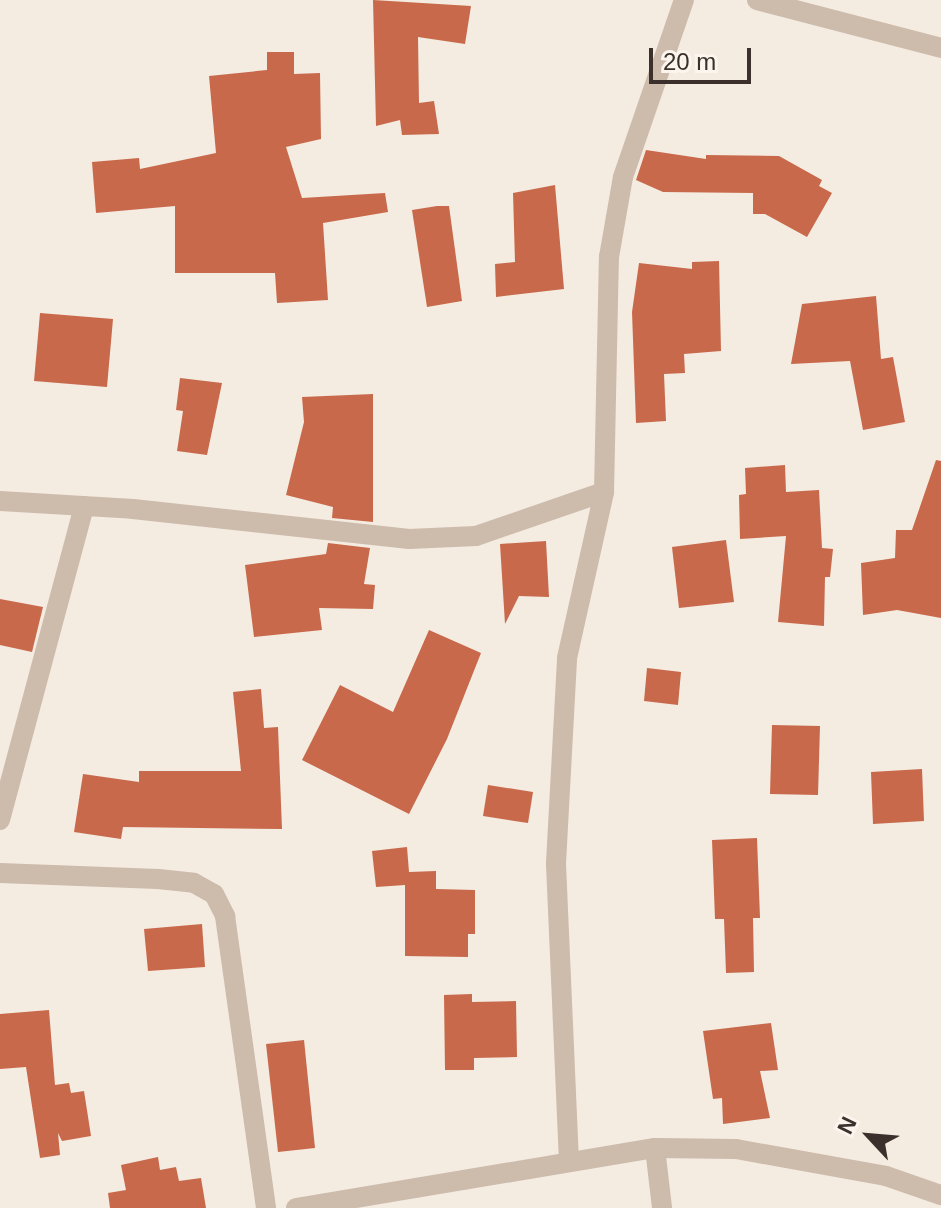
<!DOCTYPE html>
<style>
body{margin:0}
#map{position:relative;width:941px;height:1208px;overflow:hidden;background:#f4ebe1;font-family:Arial,sans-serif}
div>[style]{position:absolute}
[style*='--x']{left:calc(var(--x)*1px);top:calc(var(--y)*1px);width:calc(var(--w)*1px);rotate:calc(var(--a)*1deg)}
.building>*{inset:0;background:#c8694b}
.minor>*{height:20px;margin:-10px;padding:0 10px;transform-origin:10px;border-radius:10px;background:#cdbbac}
span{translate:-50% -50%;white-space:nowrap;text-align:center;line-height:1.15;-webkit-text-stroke:6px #fbf5ee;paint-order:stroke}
.north{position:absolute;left:829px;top:1096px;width:80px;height:80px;-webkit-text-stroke:6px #fbf5ee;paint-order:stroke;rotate:296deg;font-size:22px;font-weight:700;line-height:32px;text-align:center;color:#3b302b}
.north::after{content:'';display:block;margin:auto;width:28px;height:36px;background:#3b302b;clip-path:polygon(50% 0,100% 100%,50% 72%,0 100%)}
.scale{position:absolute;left:649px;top:48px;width:102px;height:36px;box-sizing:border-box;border:4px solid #3b302b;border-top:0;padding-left:10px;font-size:24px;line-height:28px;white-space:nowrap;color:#3b302b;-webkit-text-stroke:6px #fbf5ee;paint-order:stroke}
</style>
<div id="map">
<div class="building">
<div style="clip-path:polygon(373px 0,471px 6px,465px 44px,418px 37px,419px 103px,434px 101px,439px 134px,402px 135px,400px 120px,376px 126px)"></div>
<div style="clip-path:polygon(267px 52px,294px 52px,294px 74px,320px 73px,321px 139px,286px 147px,302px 198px,385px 193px,388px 212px,323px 223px,328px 300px,277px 303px,275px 273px,175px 273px,175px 206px,96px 213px,92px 162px,139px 158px,140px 169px,216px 153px,209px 76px,267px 70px)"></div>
<div style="clip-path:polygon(646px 150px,706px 159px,706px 155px,779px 156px,822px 180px,819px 186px,832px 193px,807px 237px,765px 214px,753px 214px,753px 193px,663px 192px,636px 180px)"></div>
<div style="clip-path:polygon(555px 185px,564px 289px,496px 297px,495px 264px,515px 262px,513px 193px)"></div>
<div style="clip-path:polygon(437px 206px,449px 206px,462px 301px,427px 307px,412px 210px)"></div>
<div style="clip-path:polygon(719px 261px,721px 351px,684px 354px,685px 373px,664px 374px,666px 421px,636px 423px,632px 312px,639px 263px,692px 269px,692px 262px)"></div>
<div style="clip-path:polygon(876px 296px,881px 359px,893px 357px,905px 422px,863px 430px,850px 361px,791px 364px,802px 304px)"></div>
<div style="clip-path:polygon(40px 313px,113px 319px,107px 387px,34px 381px)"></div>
<div style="clip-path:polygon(180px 378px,222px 383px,207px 455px,177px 451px,183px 411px,176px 410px)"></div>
<div style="clip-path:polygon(373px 394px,373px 522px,332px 518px,333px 507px,286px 495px,304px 422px,302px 397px)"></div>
<div style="clip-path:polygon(936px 460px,941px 461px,941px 618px,897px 610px,863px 615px,861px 563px,895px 558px,896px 530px,912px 530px)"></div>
<div style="clip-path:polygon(785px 465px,786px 492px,819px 490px,822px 548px,833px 549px,830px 577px,825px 577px,824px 626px,778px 622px,786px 536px,740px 539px,739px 495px,746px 494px,745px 468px)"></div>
<div style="clip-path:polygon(726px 540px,734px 602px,679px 608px,672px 547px)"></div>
<div style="clip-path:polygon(546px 541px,549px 597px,519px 596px,505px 624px,500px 544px)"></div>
<div style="clip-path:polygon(328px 543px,370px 548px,364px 584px,375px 585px,373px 609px,319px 608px,322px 630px,254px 637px,245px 565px,326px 554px)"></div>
<div style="clip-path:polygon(0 599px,43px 607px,32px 652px,0 645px)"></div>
<div style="clip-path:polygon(429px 630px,481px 653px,447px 739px,409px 814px,302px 760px,340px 685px,393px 712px)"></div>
<div style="clip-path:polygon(647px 668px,681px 672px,678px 705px,644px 701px)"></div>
<div style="clip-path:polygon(261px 689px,264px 728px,278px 727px,282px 829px,123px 827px,121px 839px,74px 832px,83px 774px,139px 782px,139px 771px,241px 771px,233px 692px)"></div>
<div style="clip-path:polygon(772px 725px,820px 726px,818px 795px,770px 794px)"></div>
<div style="clip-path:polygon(922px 769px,924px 821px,873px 824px,871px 772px)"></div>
<div style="clip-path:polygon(488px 785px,533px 792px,528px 823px,483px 816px)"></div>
<div style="clip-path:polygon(757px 838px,760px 918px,753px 918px,754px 972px,726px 973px,724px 919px,715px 919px,712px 840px)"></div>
<div style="clip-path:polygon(407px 847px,409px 872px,436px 871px,436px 889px,475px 890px,475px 934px,468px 934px,468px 957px,405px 956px,405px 885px,376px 887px,372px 851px)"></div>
<div style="clip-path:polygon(202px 924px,205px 967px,148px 971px,144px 929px)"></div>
<div style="clip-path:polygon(472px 994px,472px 1002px,516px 1001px,517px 1057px,474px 1058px,474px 1070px,445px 1070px,444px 995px)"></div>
<div style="clip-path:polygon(49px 1010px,55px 1085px,69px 1083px,71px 1093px,84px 1091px,91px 1136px,62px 1141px,58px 1133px,60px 1155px,40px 1158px,26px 1067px,0 1069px,0 1014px)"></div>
<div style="clip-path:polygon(771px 1023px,778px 1070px,760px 1071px,770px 1118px,723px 1124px,722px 1098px,713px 1099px,703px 1031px)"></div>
<div style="clip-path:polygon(304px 1040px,315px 1148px,278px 1152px,266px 1044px)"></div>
<div style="clip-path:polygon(158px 1157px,160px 1170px,176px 1167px,179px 1181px,201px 1178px,206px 1208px,110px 1208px,108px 1193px,126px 1190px,121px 1165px)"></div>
</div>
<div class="minor">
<div style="--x:757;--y:0;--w:190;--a:14.6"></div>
<div style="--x:0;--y:501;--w:133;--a:3.4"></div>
<div style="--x:133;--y:509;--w:278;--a:6.2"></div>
<div style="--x:409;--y:539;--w:67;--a:-2.6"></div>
<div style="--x:476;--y:536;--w:135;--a:-19"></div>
<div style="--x:0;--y:820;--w:325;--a:-75"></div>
<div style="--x:0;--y:873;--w:158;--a:2.2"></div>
<div style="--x:158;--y:879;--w:36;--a:6"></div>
<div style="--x:194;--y:883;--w:23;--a:29"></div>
<div style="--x:214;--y:894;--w:25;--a:63"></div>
<div style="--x:225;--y:916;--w:295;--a:82"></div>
<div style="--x:655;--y:1148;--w:60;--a:83.3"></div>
<div style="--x:569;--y:1162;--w:299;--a:-92.5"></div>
<div style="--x:556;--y:863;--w:205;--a:-86.9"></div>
<div style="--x:567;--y:658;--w:170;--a:-77.4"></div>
<div style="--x:604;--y:492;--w:235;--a:-88.8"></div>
<div style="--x:609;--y:257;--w:81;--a:-80.1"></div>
<div style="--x:623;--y:177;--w:187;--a:-71"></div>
<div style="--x:296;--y:1208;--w:364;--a:-9.5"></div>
<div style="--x:655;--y:1148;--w:81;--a:0.7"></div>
<div style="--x:736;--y:1149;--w:152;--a:10.2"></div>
<div style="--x:886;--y:1176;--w:58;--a:19.1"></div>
</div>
<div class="north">N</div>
<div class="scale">20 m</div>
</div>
